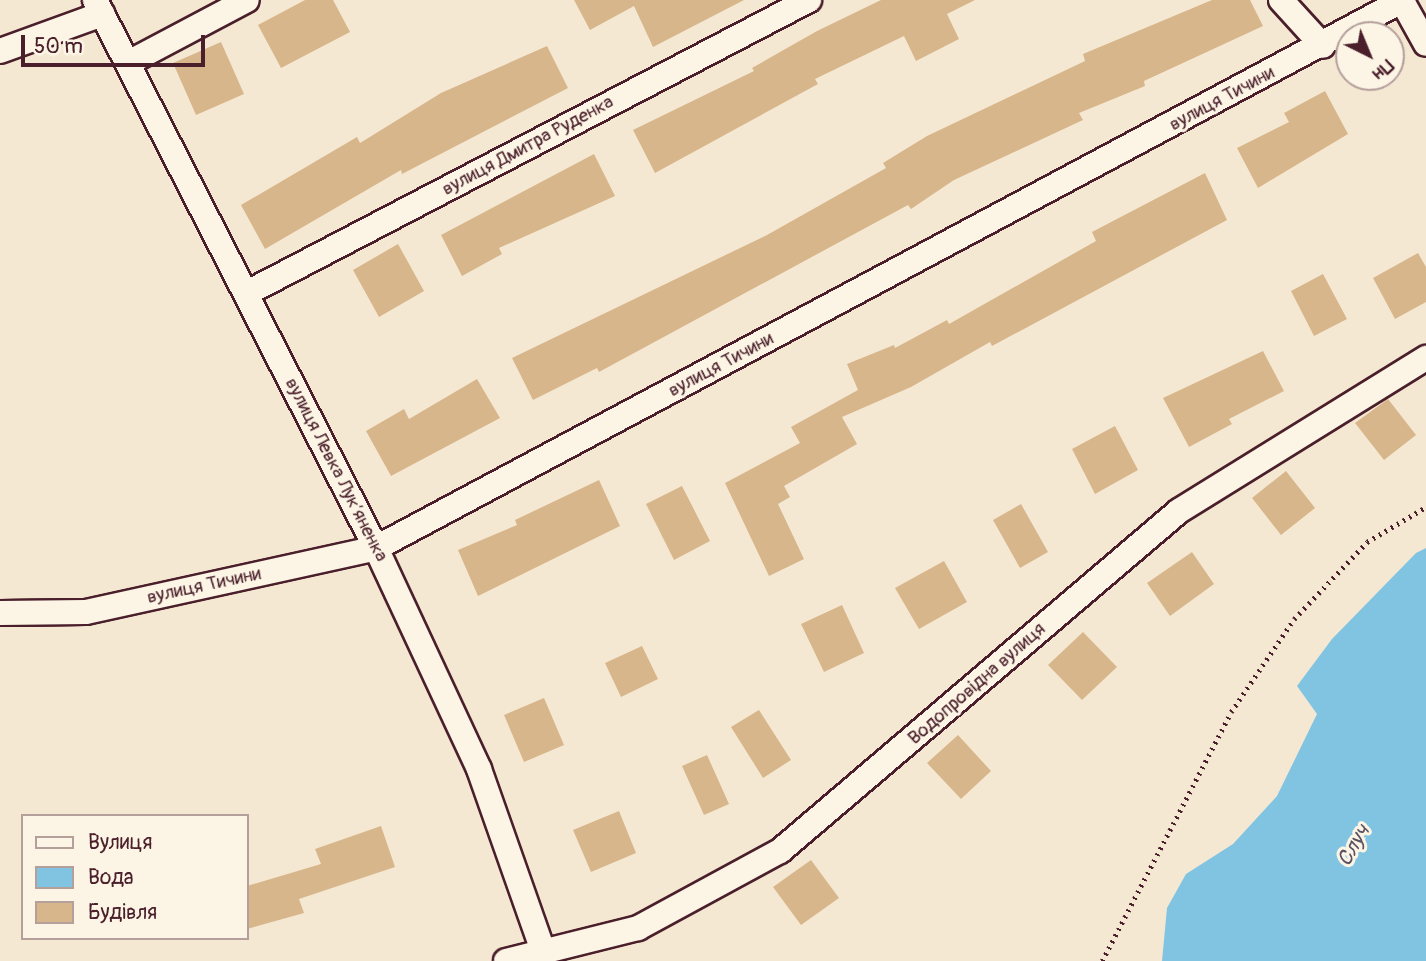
<!DOCTYPE html>
<meta charset="utf-8">
<style>
body{margin:0}
#map{position:relative;width:1426px;height:961px;overflow:hidden;background:#f5e8d3;font-family:Pangolin,sans-serif}
div>[style]{position:absolute}
[style*='--x']{left:calc(var(--x)*1px);top:calc(var(--y)*1px);width:calc(var(--w)*1px);rotate:calc(var(--a)*1deg)}
.water>*{inset:0;background:#80c4e1}
.building>*{inset:0;background:#d8b68b}
.path>*{height:4.5px;margin-top:-2.25px;transform-origin:0;background:repeating-linear-gradient(90deg,#4a1f2b 0 2px,transparent 0 7px)}
.roads{filter:drop-shadow(2px 0 #4a1f2b) drop-shadow(-2px 0 #4a1f2b) drop-shadow(0 2px #4a1f2b) drop-shadow(0 -2px #4a1f2b)}
.minor>*{height:24px;margin:-12px;padding:0 12px;transform-origin:12px;border-radius:12px;background:#fcf5e5}
span{translate:-50% -50%;white-space:nowrap;text-align:center;line-height:1.15;-webkit-text-stroke:6px #fcf5e5;paint-order:stroke}
.street-label{font-size:19px;color:#4a1f2b}
.water-label{font-size:21px;color:#5a5162;font-style:italic}
.legend{position:absolute;left:21px;top:814px;width:228px;height:126px;box-sizing:border-box;background:#fcf5e5;border:2px solid #b59f9b;margin:0;padding:9px 12px;list-style:none;font-size:21px;color:#4a1f2b}
.legend li{display:flex;align-items:center;gap:14px;height:35px}
.legend b{width:35px;border:2px solid #b59f9b}
.north{position:absolute;left:1335px;top:21px;width:70px;height:70px;box-sizing:border-box;background:#fcf5e5;border:2px solid #b59f9b;border-radius:50%;rotate:137deg;font-size:19px;font-weight:700;line-height:28px;text-align:center;color:#4a1f2b}
.north::after{content:'';display:block;margin:auto;width:24px;height:32px;background:#4a1f2b;clip-path:polygon(50% 0,100% 100%,50% 72%,0 100%)}
.scale{position:absolute;left:21px;top:35px;width:184px;height:32px;box-sizing:border-box;border:4px solid #4a1f2b;border-top:0;padding-left:9px;font-size:21px;line-height:24px;white-space:nowrap;color:#4a1f2b;-webkit-text-stroke:5px #fcf5e5;paint-order:stroke}
</style>
<div id="map">
<div class="water">
<div style="clip-path:polygon(1426px 548px,1426px 961px,1162px 961px,1167px 908px,1186px 874px,1233px 844px,1277px 796px,1317px 714px,1297px 686px,1332px 639px,1416px 553px)"></div>
</div>
<div class="building">
<div style="clip-path:polygon(305px 0,333px 0,350px 32px,281px 68px,258px 25px)"></div>
<div style="clip-path:polygon(574px 0,744px 0,653px 47px,634px 6px,590px 30px)"></div>
<div style="clip-path:polygon(881px 0,975px 0,947px 14px,959px 39px,916px 61px,904px 36px,815px 79px,818px 84px,655px 173px,633px 130px,754px 71px,752px 68px,817px 31px)"></div>
<div style="clip-path:polygon(1212px 0,1250px 0,1263px 26px,1144px 81px,1145px 86px,1079px 113px,1083px 120px,954px 180px,911px 209px,908px 205px,599px 372px,597px 368px,533px 400px,512px 358px,767px 235px,886px 168px,883px 163px,927px 136px,1085px 61px,1083px 54px)"></div>
<div style="clip-path:polygon(221px 42px,244px 94px,196px 115px,173px 63px)"></div>
<div style="clip-path:polygon(547px 46px,568px 88px,402px 174px,401px 170px,265px 249px,241px 205px,357px 137px,360px 143px,441px 93px)"></div>
<div style="clip-path:polygon(1325px 91px,1348px 134px,1258px 188px,1237px 148px,1289px 122px,1284px 113px)"></div>
<div style="clip-path:polygon(594px 154px,615px 196px,499px 248px,502px 254px,462px 276px,441px 235px)"></div>
<div style="clip-path:polygon(1205px 173px,1227px 220px,992px 346px,990px 342px,911px 387px,842px 417px,857px 444px,784px 486px,790px 497px,778px 504px,804px 559px,769px 576px,725px 483px,800px 443px,791px 427px,858px 390px,847px 364px,894px 345px,895px 348px,947px 320px,949px 324px,1096px 241px,1092px 232px)"></div>
<div style="clip-path:polygon(398px 244px,424px 291px,379px 317px,353px 270px)"></div>
<div style="clip-path:polygon(1418px 253px,1426px 267px,1426px 302px,1395px 319px,1373px 278px)"></div>
<div style="clip-path:polygon(1323px 274px,1347px 319px,1314px 336px,1291px 291px)"></div>
<div style="clip-path:polygon(1263px 351px,1284px 391px,1229px 419px,1232px 424px,1189px 447px,1163px 398px)"></div>
<div style="clip-path:polygon(477px 379px,500px 418px,391px 476px,366px 431px,404px 409px,409px 419px)"></div>
<div style="clip-path:polygon(1388px 399px,1416px 435px,1384px 460px,1355px 423px)"></div>
<div style="clip-path:polygon(1115px 426px,1138px 470px,1095px 494px,1072px 449px)"></div>
<div style="clip-path:polygon(1286px 471px,1315px 508px,1281px 535px,1252px 498px)"></div>
<div style="clip-path:polygon(599px 480px,620px 526px,478px 596px,458px 550px,517px 525px,515px 520px)"></div>
<div style="clip-path:polygon(682px 486px,710px 541px,674px 560px,646px 504px)"></div>
<div style="clip-path:polygon(1021px 504px,1048px 552px,1020px 568px,993px 520px)"></div>
<div style="clip-path:polygon(1192px 552px,1214px 584px,1170px 616px,1147px 583px)"></div>
<div style="clip-path:polygon(944px 561px,967px 602px,919px 629px,895px 588px)"></div>
<div style="clip-path:polygon(842px 605px,864px 653px,824px 672px,801px 624px)"></div>
<div style="clip-path:polygon(1083px 632px,1117px 667px,1082px 700px,1048px 665px)"></div>
<div style="clip-path:polygon(642px 646px,658px 679px,621px 697px,605px 663px)"></div>
<div style="clip-path:polygon(544px 698px,564px 745px,524px 762px,504px 715px)"></div>
<div style="clip-path:polygon(759px 710px,791px 760px,763px 778px,731px 727px)"></div>
<div style="clip-path:polygon(958px 735px,991px 771px,961px 799px,927px 763px)"></div>
<div style="clip-path:polygon(707px 755px,729px 804px,704px 815px,682px 766px)"></div>
<div style="clip-path:polygon(619px 811px,636px 853px,591px 872px,573px 830px)"></div>
<div style="clip-path:polygon(381px 826px,395px 867px,299px 899px,304px 913px,247px 929px,247px 886px,321px 864px,315px 849px)"></div>
<div style="clip-path:polygon(811px 860px,839px 898px,801px 925px,773px 887px)"></div>
</div>
<div class="path">
<div style="--x:1102;--y:961;--w:280;--a:-62.6"></div>
<div style="--x:1231;--y:712;--w:112;--a:-55.9"></div>
<div style="--x:1294;--y:619;--w:106;--a:-46.5"></div>
<div style="--x:1367;--y:542;--w:69;--a:-30.7"></div>
</div>
<div class="roads">
<div class="minor">
<div style="--x:95;--y:0;--w:616;--a:62.85"></div>
<div style="--x:376;--y:548;--w:244;--a:65"></div>
<div style="--x:479;--y:769;--w:196;--a:70.6"></div>
<div style="--x:1281;--y:0;--w:62;--a:47.6"></div>
<div style="--x:1402;--y:1;--w:49;--a:60.8"></div>
<div style="--x:0;--y:51;--w:109;--a:-19.9"></div>
<div style="--x:130;--y:62;--w:132;--a:-27.9"></div>
<div style="--x:247;--y:293;--w:634;--a:-27.54"></div>
<div style="--x:0;--y:613;--w:86;--a:-0.7"></div>
<div style="--x:86;--y:612;--w:297;--a:-12.4"></div>
<div style="--x:376;--y:548;--w:1164;--a:-28.08"></div>
<div style="--x:506;--y:961;--w:136;--a:-14"></div>
<div style="--x:638;--y:928;--w:162;--a:-28.5"></div>
<div style="--x:780;--y:851;--w:524;--a:-40.44"></div>
<div style="--x:1179;--y:511;--w:291;--a:-31.8"></div>
</div>
</div>
<div class="street-label">
<span style="left:1222px;top:99px;rotate:-28deg">вулиця Тичини</span>
<span style="left:528px;top:146px;rotate:-28deg">вулиця Дмитра Руденка</span>
<span style="left:721px;top:365px;rotate:-28deg">вулиця Тичини</span>
<span style="left:336px;top:470px;rotate:63deg">вулиця Левка Лукʼяненка</span>
<span style="left:204px;top:586px;rotate:-12deg">вулиця Тичини</span>
<span style="left:977px;top:684px;rotate:-41deg">Водопровідна вулиця</span>
</div>
<div class="water-label">
<span style="left:1354px;top:846px;rotate:-60deg">Случ</span>
</div>
<ul class="legend">
<li><b style="height:9px;background:#fcf5e5"></b>Вулиця</li>
<li><b style="height:19px;background:#80c4e1"></b>Вода</li>
<li><b style="height:19px;background:#d8b68b"></b>Будівля</li>
</ul>
<div class="north">Пн</div>
<div class="scale">50 m</div>
</div>
